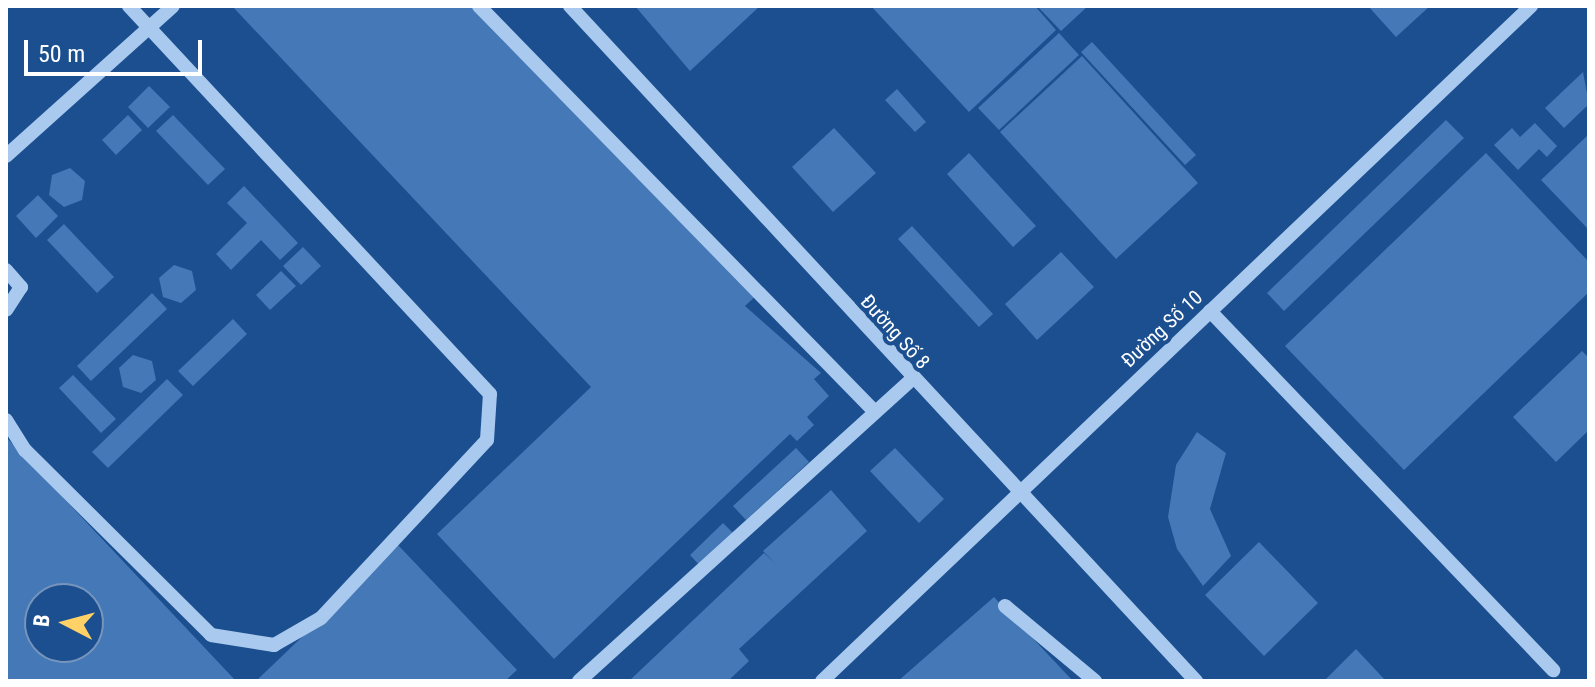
<!DOCTYPE html>
<meta charset="utf-8">
<style>
body{margin:0}
#map{position:relative;width:1595px;height:687px;overflow:hidden;background:#1b4f8f;font-family:"Roboto Condensed",sans-serif}
div>[style]{position:absolute}
[style*='--x']{left:calc(var(--x)*1px);top:calc(var(--y)*1px);width:calc(var(--w)*1px);rotate:calc(var(--a)*1deg)}
.building>*{inset:0;background:#4478b7}
.minor>*{height:14px;margin:-7px;padding:0 7px;transform-origin:7px;border-radius:7px;background:#a9c9ee}
span{translate:-50% -50%;white-space:nowrap;text-align:center;line-height:1.15;-webkit-text-stroke:8px #1b4f8f;paint-order:stroke}
.street-label{font-size:20px;color:#fff}
.frame{position:absolute;inset:0;border:8px solid #fff;pointer-events:none}
.north{position:absolute;left:24px;top:583px;width:80px;height:80px;box-sizing:border-box;background:#1b4f8f;border:2px solid #7695bc;border-radius:50%;rotate:276deg;font-size:22px;font-weight:700;line-height:32px;text-align:center;color:#fff}
.north::after{content:'';display:block;margin:auto;width:28px;height:36px;background:#ffd166;clip-path:polygon(50% 0,100% 100%,50% 72%,0 100%)}
.scale{position:absolute;left:24px;top:40px;width:178px;height:36px;box-sizing:border-box;border:4px solid #fff;border-top:0;padding-left:10px;font-size:24px;line-height:28px;white-space:nowrap;color:#fff;-webkit-text-stroke:6px #1b4f8f;paint-order:stroke}
</style>
<div id="map">
<div class="building">
<div style="clip-path:polygon(232px 6px,488px 6px,759px 293px,745px 306px,821px 373px,814px 379px,829px 396px,807px 417px,814px 425px,797px 441px,790px 434px,554px 659px,437px 534px,591px 387px)"></div>
<div style="clip-path:polygon(635px 6px,760px 6px,690px 71px)"></div>
<div style="clip-path:polygon(871px 6px,1035px 6px,1056px 30px,969px 112px)"></div>
<div style="clip-path:polygon(1037px 6px,1088px 6px,1061px 31px)"></div>
<div style="clip-path:polygon(1368px 6px,1430px 6px,1396px 37px)"></div>
<div style="clip-path:polygon(1059px 33px,1079px 55px,999px 130px,978px 108px)"></div>
<div style="clip-path:polygon(1092px 42px,1196px 155px,1185px 165px,1081px 52px)"></div>
<div style="clip-path:polygon(1082px 56px,1198px 183px,1116px 259px,1000px 132px)"></div>
<div style="clip-path:polygon(1583px 72px,1589px 104px,1564px 128px,1545px 108px)"></div>
<div style="clip-path:polygon(149px 86px,170px 107px,148px 128px,128px 107px)"></div>
<div style="clip-path:polygon(897px 89px,926px 122px,915px 132px,885px 100px)"></div>
<div style="clip-path:polygon(128px 115px,142px 130px,116px 155px,102px 140px)"></div>
<div style="clip-path:polygon(173px 115px,225px 169px,208px 185px,156px 131px)"></div>
<div style="clip-path:polygon(1446px 120px,1464px 138px,1284px 311px,1267px 293px)"></div>
<div style="clip-path:polygon(1535px 123px,1557px 146px,1547px 157px,1539px 149px,1518px 170px,1494px 145px,1512px 128px,1520px 137px)"></div>
<div style="clip-path:polygon(834px 128px,876px 173px,833px 212px,792px 167px)"></div>
<div style="clip-path:polygon(1589px 134px,1589px 230px,1541px 180px)"></div>
<div style="clip-path:polygon(969px 153px,1036px 226px,1013px 247px,947px 174px)"></div>
<div style="clip-path:polygon(1486px 153px,1589px 262px,1589px 292px,1404px 470px,1285px 346px)"></div>
<div style="clip-path:polygon(70px 168px,85px 181px,82px 200px,64px 207px,49px 195px,52px 175px)"></div>
<div style="clip-path:polygon(244px 186px,298px 243px,280px 260px,261px 240px,231px 270px,216px 254px,247px 223px,227px 203px)"></div>
<div style="clip-path:polygon(38px 195px,58px 216px,36px 238px,16px 216px)"></div>
<div style="clip-path:polygon(64px 224px,114px 277px,97px 293px,47px 240px)"></div>
<div style="clip-path:polygon(912px 226px,993px 314px,979px 327px,898px 239px)"></div>
<div style="clip-path:polygon(303px 247px,321px 266px,301px 285px,283px 266px)"></div>
<div style="clip-path:polygon(1061px 252px,1094px 287px,1037px 340px,1005px 304px)"></div>
<div style="clip-path:polygon(174px 265px,192px 271px,196px 290px,181px 303px,163px 297px,159px 278px)"></div>
<div style="clip-path:polygon(281px 271px,296px 286px,270px 310px,256px 295px)"></div>
<div style="clip-path:polygon(152px 293px,167px 309px,91px 381px,77px 366px)"></div>
<div style="clip-path:polygon(233px 319px,247px 334px,193px 386px,178px 371px)"></div>
<div style="clip-path:polygon(1582px 351px,1589px 358px,1589px 430px,1556px 462px,1513px 417px)"></div>
<div style="clip-path:polygon(133px 355px,152px 361px,156px 380px,141px 393px,123px 387px,119px 368px)"></div>
<div style="clip-path:polygon(73px 375px,116px 419px,101px 433px,59px 388px)"></div>
<div style="clip-path:polygon(167px 379px,183px 395px,108px 468px,92px 452px)"></div>
<div style="clip-path:polygon(1197px 432px,1226px 453px,1210px 509px,1231px 556px,1203px 586px,1177px 549px,1168px 517px,1176px 465px)"></div>
<div style="clip-path:polygon(evenodd,6px 437px,236px 681px,6px 681px,6px 437px,40px 599px,88px 599px,88px 647px,40px 647px,40px 599px)"></div>
<div style="clip-path:polygon(796px 448px,809px 462px,746px 520px,733px 506px)"></div>
<div style="clip-path:polygon(895px 448px,944px 499px,919px 523px,870px 471px)"></div>
<div style="clip-path:polygon(831px 490px,867px 531px,739px 649px,749px 661px,728px 681px,629px 681px,764px 553px,776px 564px,763px 551px)"></div>
<div style="clip-path:polygon(723px 523px,735px 535px,701px 567px,690px 555px)"></div>
<div style="clip-path:polygon(1259px 542px,1318px 603px,1264px 656px,1205px 595px)"></div>
<div style="clip-path:polygon(398px 545px,517px 670px,505px 681px,256px 681px)"></div>
<div style="clip-path:polygon(994px 597px,1073px 681px,898px 681px)"></div>
<div style="clip-path:polygon(1356px 649px,1386px 681px,1324px 681px)"></div>
</div>
<div class="minor">
<div style="--x:479;--y:6;--w:567;--a:45.71"></div>
<div style="--x:570;--y:6;--w:921;--a:47.16"></div>
<div style="--x:6;--y:156;--w:224;--a:-41.9"></div>
<div style="--x:6;--y:270;--w:23;--a:49"></div>
<div style="--x:21;--y:287;--w:27;--a:123"></div>
<div style="--x:1210;--y:311;--w:497;--a:46.3"></div>
<div style="--x:6;--y:420;--w:36;--a:58"></div>
<div style="--x:25;--y:450;--w:262;--a:44.8"></div>
<div style="--x:211;--y:635;--w:64;--a:9"></div>
<div style="--x:274;--y:645;--w:54;--a:-29.9"></div>
<div style="--x:321;--y:618;--w:243;--a:-47"></div>
<div style="--x:487;--y:440;--w:46;--a:-86.3"></div>
<div style="--x:490;--y:394;--w:530;--a:-132.94"></div>
<div style="--x:1005;--y:606;--w:117;--a:39.8"></div>
<div style="--x:579;--y:681;--w:448;--a:-42.2"></div>
<div style="--x:822;--y:681;--w:979;--a:-43.59"></div>
</div>
<div class="street-label">
<span style="left:1162px;top:329px;rotate:-43deg">Đường Số 10</span>
<span style="left:895px;top:332px;rotate:48deg">Đường Số 8</span>
</div>
<div class="frame"></div>
<div class="north">B</div>
<div class="scale">50 m</div>
</div>
